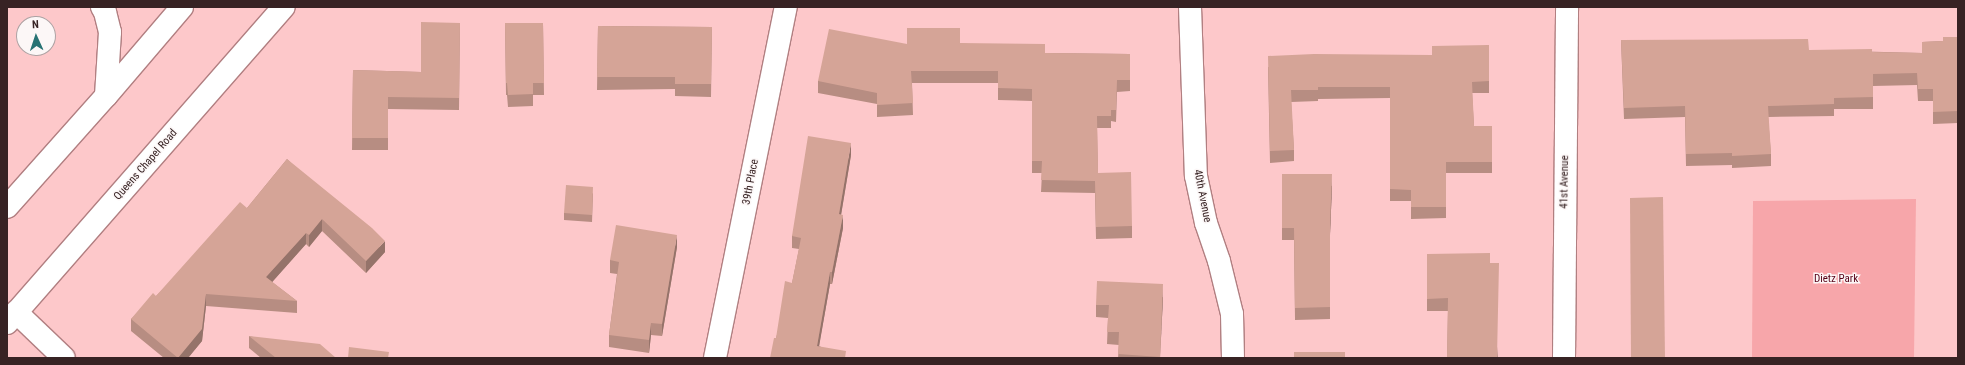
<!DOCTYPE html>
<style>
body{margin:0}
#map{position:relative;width:1965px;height:365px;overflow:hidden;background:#fdc8ca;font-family:"Roboto Condensed",sans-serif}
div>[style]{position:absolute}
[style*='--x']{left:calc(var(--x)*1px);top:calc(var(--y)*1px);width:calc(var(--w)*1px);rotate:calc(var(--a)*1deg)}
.green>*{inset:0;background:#f7a6aa}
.roads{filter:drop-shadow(1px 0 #b17f81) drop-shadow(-1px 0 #b17f81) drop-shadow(0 1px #b17f81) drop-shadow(0 -1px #b17f81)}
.street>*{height:22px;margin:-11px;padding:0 11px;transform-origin:11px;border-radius:11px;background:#fff}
.primary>*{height:22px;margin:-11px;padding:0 11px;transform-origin:11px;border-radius:11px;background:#fff}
.wall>*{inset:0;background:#b78d82}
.shaded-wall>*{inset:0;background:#95736a}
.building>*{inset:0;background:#d5a497}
span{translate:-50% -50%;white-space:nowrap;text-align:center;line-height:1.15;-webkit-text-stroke:3px #fcf7f7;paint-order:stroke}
.street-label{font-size:11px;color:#372324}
.park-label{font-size:11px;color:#560117}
.frame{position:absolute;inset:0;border:8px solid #372324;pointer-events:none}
.north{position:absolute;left:16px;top:16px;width:40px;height:40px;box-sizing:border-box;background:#fcf7f7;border:1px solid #ada2a3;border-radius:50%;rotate:357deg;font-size:11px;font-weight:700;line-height:16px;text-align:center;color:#372324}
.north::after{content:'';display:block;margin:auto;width:14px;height:18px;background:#287374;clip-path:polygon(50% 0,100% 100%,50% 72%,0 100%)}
</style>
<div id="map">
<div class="green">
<div style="clip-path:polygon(1916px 199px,1914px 358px,1752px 358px,1753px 201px)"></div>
</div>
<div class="roads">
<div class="street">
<div style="--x:1190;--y:7;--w:169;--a:88"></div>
<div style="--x:1196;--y:176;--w:48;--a:78"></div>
<div style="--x:1206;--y:223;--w:40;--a:71.1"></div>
<div style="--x:1219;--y:261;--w:55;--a:76.2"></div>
<div style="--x:1232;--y:314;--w:44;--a:88.7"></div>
<div style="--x:16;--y:312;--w:66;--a:43.8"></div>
<div style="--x:715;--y:358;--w:358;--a:-78.6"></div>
<div style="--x:1564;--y:358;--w:351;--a:-89.5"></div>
</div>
<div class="primary">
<div style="--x:102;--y:7;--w:6;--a:59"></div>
<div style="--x:105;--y:12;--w:21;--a:76"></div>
<div style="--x:110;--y:32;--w:64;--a:93.6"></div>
<div style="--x:7;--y:207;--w:149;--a:-48.3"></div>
<div style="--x:106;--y:96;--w:117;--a:-49.5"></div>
<div style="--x:7;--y:323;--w:420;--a:-48.8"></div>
</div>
</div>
<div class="wall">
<div style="clip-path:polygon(460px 23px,459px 110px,388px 109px,388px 150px,352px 150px,353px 70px,421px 72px)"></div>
<div style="clip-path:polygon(505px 23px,543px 23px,544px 95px,533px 95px,533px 106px,508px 107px,507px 95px,506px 95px)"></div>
<div style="clip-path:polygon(598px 26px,712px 27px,711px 97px,675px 96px,675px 89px,597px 90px)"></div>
<div style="clip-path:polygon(1958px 37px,1958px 123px,1933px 124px,1933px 101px,1918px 101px,1917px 85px,1873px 86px,1873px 109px,1834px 109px,1834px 116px,1768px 117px,1771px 154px,1771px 166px,1732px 168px,1732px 165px,1686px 166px,1685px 117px,1624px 119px,1621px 40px,1809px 50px,1922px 53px,1922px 42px,1943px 41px)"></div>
<div style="clip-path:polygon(960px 43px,1045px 53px,1130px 54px,1130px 91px,1117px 92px,1116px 122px,1111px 121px,1111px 128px,1097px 128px,1098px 173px,1132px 226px,1132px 238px,1096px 239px,1095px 193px,1041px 192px,1042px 173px,1032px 173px,1032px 101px,998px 100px,998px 83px,912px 83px,913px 115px,877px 117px,877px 104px,818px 93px,818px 81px,907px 44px)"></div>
<div style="clip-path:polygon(1489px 45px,1489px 93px,1472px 93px,1474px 126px,1492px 126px,1492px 173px,1446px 173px,1446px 218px,1411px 219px,1411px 201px,1390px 201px,1390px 98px,1318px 99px,1318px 101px,1291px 102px,1294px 150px,1294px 161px,1270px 163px,1268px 67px,1432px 55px)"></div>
<div style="clip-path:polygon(851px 155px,841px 215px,843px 228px,832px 284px,830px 284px,819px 346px,846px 358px,776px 338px,792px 283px,799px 249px,792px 248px,792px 236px)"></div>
<div style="clip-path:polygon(287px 159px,385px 252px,366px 273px,322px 231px,309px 247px,306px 244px,272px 282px,297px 301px,297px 313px,206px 306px,202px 341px,188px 358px,164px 358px,131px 331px,131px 319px,156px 296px,247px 208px)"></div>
<div style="clip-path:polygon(1282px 174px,1332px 186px,1330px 234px,1330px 319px,1295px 320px,1294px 240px,1282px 240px)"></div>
<div style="clip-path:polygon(593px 193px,592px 222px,564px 220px,564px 213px)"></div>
<div style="clip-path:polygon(677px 247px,662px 336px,651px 335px,649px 353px,609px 347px,609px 335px,617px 274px,610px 273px,610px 260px)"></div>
<div style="clip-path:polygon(1427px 254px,1490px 263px,1498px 358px,1447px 358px,1448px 311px,1427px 311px)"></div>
<div style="clip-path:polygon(1163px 297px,1160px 358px,1118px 358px,1119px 345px,1107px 344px,1108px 318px,1096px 317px,1096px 305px)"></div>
<div style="clip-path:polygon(249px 336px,336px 358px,261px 358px,249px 348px)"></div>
</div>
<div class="shaded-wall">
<div style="clip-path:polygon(851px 143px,851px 155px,839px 227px,839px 214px)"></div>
<div style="clip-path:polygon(1332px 174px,1332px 186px,1330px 235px,1330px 223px)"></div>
<div style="clip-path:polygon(843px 215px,843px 228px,832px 284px,832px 272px)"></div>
<div style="clip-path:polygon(322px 219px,322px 231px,309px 247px,309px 235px)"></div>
<div style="clip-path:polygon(306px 233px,306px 244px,266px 289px,266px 277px)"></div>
<div style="clip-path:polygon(677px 235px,677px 247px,662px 336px,662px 324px)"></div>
<div style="clip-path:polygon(385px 241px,385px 252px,366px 273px,366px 261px)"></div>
<div style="clip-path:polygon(830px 272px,830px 284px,817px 358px,817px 346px)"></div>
<div style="clip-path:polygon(1163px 284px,1163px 297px,1160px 358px)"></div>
<div style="clip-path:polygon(206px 294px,206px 306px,202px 341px,188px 358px,178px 358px)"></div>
<div style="clip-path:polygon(651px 323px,651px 335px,649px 353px,649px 340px)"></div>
</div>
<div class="building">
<div style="clip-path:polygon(421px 22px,460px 23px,459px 98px,388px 97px,388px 138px,352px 138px,353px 70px,421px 72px)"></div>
<div style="clip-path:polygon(505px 23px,543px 23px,544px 83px,533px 83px,533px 94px,508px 95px,507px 83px,506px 83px)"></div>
<div style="clip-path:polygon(598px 26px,712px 27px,711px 84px,675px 84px,675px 77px,597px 77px)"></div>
<div style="clip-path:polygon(907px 28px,960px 28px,960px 43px,1045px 44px,1045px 53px,1130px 54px,1130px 80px,1117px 80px,1116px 110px,1111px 110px,1111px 116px,1097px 116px,1098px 173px,1131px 172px,1132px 226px,1096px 227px,1095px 181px,1041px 180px,1042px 161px,1032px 161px,1032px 89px,998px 88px,998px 71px,911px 71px,913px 103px,877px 105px,877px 93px,818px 81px,829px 29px,907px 44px)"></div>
<div style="clip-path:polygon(1943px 37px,1958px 37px,1958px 111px,1933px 112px,1933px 89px,1918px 89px,1917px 73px,1873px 74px,1873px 97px,1834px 98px,1834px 104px,1768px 106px,1771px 154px,1732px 156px,1732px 153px,1686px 154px,1685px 106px,1624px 108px,1621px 40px,1808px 39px,1809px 50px,1872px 49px,1872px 52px,1922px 53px,1922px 42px,1943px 41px)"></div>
<div style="clip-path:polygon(1489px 45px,1489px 81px,1472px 82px,1474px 126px,1492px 126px,1492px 162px,1446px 162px,1446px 207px,1411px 207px,1411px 190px,1390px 189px,1390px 87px,1318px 87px,1318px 90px,1291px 90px,1294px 150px,1270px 151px,1268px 56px,1314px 54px,1432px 55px,1432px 46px)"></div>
<div style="clip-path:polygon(808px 136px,851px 143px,839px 214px,843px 215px,832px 272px,830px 272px,817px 346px,846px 351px,845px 358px,770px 358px,774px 338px,776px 338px,785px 281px,792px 283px,801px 238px,792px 236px)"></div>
<div style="clip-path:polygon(287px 159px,372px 228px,385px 241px,366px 261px,322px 219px,309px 235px,306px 233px,266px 277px,297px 301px,206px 294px,202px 329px,178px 358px,131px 319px,153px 293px,156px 296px,240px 202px,247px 208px)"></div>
<div style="clip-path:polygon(1282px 174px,1332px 174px,1330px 223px,1330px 307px,1295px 308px,1294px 228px,1282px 228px)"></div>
<div style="clip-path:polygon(566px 185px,593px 187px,592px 215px,564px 213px)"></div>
<div style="clip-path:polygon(1663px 197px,1665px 358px,1631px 358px,1630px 198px)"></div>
<div style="clip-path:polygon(616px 225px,677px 235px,662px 324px,651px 323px,649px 340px,609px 335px,619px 262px,610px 260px)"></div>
<div style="clip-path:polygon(1490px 253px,1490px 263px,1499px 263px,1497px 357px,1489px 357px,1489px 358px,1447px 358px,1448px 298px,1427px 299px,1427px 254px)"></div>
<div style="clip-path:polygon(1097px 281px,1163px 284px,1160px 357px,1118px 354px,1119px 332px,1107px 332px,1109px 305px,1096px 305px)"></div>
<div style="clip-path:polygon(249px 336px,320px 344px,336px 358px,276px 358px)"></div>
<div style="clip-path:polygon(349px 347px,389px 352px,388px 358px,348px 358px)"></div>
<div style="clip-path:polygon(1294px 352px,1345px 352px,1345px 358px,1294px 358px)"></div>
</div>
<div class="street-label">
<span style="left:146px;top:165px;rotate:-49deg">Queens Chapel Road</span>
<span style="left:751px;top:182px;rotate:-79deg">39th Place</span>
<span style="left:1565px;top:182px;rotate:-89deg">41st Avenue</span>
<span style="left:1202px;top:196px;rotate:79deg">40th Avenue</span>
</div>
<div class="park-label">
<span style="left:1836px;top:279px">Dietz Park</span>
</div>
<div class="frame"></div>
<div class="north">N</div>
</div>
